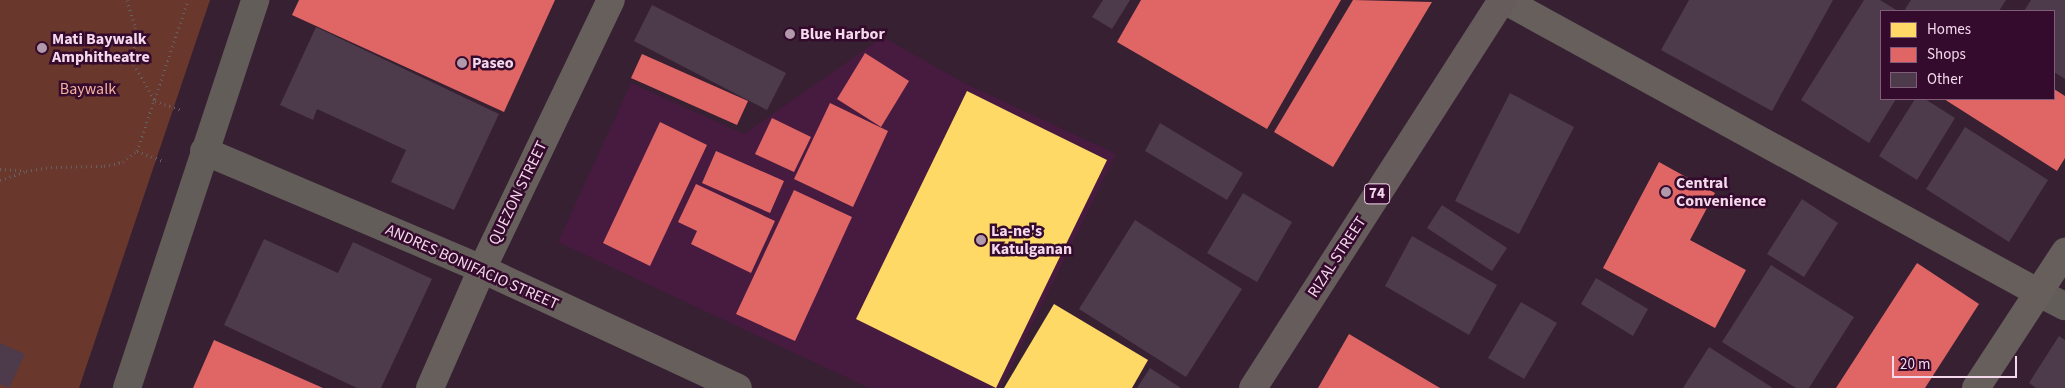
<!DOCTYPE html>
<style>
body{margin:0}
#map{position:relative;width:2065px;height:388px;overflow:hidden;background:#362032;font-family:"Source Sans 3",sans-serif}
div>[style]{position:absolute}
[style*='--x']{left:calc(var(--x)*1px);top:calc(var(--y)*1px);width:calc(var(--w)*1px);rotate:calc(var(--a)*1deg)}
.built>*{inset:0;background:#471b3f}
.green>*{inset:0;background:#6a372d}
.homes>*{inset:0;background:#ffd966}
.shops>*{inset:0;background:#e06666}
.building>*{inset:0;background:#4d3a4a}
.path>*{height:3px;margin-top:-1.5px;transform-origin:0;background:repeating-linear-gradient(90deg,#675f61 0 1px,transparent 0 5px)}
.street>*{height:28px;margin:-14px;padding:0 14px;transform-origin:14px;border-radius:14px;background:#625d59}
.secondary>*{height:28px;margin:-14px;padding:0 14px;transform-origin:14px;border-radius:14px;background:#665f5c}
.primary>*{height:28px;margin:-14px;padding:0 14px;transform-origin:14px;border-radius:14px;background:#665c5c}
.dots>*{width:14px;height:14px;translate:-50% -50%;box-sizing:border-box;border:2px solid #350b2d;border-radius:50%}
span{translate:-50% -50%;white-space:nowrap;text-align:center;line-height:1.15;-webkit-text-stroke:5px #350b2d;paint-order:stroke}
.shield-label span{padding:1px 4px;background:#350b2d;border:1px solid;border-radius:4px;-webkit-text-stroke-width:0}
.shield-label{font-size:15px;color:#f4d8ec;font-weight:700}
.poi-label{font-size:16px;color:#f4d8ec;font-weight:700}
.left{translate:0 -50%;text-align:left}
.park-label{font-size:16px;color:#f6b19e}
.street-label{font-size:16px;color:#f4d8ec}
.legend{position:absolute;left:1880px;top:10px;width:175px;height:90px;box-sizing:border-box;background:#350b2d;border:1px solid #815d79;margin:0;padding:6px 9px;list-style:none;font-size:15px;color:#f4d8ec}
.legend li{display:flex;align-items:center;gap:10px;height:25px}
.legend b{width:25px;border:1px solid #815d79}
.scale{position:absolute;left:1892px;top:356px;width:125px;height:22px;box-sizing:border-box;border:2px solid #f4d8ec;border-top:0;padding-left:6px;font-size:15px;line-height:18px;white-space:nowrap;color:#f4d8ec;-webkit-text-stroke:4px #350b2d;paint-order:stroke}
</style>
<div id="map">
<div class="built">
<div style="clip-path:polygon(883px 37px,964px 83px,1116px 154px,1001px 388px,869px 388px,558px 242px,631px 83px,744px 134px)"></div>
</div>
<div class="green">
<div style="clip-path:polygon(0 0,210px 0,79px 388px,0 388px)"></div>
</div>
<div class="homes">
<div style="clip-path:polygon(967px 91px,1107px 160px,996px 388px,856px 319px)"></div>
<div style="clip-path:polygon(1054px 304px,1148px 360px,1132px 388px,1004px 388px)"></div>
</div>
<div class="shops">
<div style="clip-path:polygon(299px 0,555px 0,504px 112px,292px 15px)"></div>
<div style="clip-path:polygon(1141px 0,1341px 0,1267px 129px,1117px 42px)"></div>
<div style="clip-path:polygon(1353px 0,1432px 2px,1333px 167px,1274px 132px)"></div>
<div style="clip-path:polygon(865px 53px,909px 81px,881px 127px,837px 99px)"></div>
<div style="clip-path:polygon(642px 54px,748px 101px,737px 125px,631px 78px)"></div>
<div style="clip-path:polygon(2054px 89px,2065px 96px,2065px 158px,2057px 171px,1944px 99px,2054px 99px)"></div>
<div style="clip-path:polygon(830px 103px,888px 131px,853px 207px,794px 179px)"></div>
<div style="clip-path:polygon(772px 118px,811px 137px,794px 172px,755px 154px)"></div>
<div style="clip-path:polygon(660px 122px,707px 145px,650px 266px,603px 243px)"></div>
<div style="clip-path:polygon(716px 151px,784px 181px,770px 213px,702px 183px)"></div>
<div style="clip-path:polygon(1659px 162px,1715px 193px,1690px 240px,1746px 270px,1715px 328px,1603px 268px)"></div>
<div style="clip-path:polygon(696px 184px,775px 221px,751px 273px,691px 244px,697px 231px,678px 222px)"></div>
<div style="clip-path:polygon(794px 190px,852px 217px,795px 341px,736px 314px)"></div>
<div style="clip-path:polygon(1917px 263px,1979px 304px,1925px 388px,1836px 388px)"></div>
<div style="clip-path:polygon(1349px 334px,1440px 388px,1318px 388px)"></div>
<div style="clip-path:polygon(214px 340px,323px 388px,193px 388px)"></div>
</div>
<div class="building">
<div style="clip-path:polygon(1103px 0,1130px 0,1112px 29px,1092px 17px)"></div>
<div style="clip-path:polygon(1689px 0,1833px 0,1772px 111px,1661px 50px)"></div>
<div style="clip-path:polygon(1864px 0,1880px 0,1898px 11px,1881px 11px,1881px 99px,1896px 99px,1869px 143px,1801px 100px)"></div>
<div style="clip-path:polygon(1911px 0,2006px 0,1999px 11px,1908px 11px,1905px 9px)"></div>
<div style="clip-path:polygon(2031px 0,2065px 0,2065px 79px,2054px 72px,2054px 11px,2024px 11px)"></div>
<div style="clip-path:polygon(652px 5px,786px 73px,767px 110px,634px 41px)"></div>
<div style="clip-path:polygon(316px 27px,499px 114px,454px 210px,391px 182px,406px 150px,317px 109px,313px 120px,280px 105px)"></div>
<div style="clip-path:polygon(1510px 93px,1574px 127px,1519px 234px,1455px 201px)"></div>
<div style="clip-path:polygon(1915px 99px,1925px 99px,1955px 118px,1917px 180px,1879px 156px)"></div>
<div style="clip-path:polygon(1160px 123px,1243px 173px,1227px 200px,1145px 151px)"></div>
<div style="clip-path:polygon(1965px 127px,2048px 180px,2009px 242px,1926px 189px)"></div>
<div style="clip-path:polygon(1243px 193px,1292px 222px,1257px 282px,1207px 253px)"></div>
<div style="clip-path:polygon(1802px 199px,1838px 223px,1804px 277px,1767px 254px)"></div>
<div style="clip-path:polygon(1442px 205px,1507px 248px,1492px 271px,1427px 228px)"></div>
<div style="clip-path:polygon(1135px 220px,1242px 289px,1186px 377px,1079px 309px)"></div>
<div style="clip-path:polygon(1412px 236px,1497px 285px,1469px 335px,1385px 286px)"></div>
<div style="clip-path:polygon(264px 239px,338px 273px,353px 242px,432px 279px,381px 388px,357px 388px,224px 325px)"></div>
<div style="clip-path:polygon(1771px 265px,1854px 317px,1809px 388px,1796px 388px,1722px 342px)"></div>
<div style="clip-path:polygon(1596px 278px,1648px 309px,1633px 336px,1581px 304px)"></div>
<div style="clip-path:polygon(1521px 302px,1557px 323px,1524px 379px,1488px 358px)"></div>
<div style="clip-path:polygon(2059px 336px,2065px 340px,2065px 388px,2036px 388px,2029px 383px)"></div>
<div style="clip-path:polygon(0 343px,25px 354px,9px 388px,0 384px)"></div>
<div style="clip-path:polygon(1709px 347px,1773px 388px,1683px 388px)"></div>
<div style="clip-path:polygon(1150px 368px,1181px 388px,1137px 388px)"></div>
</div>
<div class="path">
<div style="--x:127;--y:0;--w:28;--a:73"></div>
<div style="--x:135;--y:27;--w:37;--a:92"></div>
<div style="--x:134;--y:64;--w:43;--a:60.4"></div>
<div style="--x:155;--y:101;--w:28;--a:19"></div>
<div style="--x:137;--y:151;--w:30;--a:21"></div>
<div style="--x:0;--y:169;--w:22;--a:3"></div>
<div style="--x:0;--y:180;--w:28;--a:-19"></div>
<div style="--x:26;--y:171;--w:25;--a:-9"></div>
<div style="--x:51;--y:167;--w:53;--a:-1.1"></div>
<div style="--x:104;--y:166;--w:19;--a:-12"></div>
<div style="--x:123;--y:162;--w:18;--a:-38"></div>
<div style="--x:137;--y:151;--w:159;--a:-71.3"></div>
</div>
<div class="street">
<div style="--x:204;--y:151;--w:302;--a:23"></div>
<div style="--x:2039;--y:293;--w:29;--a:27"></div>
<div style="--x:127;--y:388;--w:409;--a:-71.7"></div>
</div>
<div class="secondary">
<div style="--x:1504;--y:0;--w:610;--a:28.71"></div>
<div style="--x:482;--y:269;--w:282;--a:24.9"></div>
<div style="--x:430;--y:388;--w:130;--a:-66.4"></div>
<div style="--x:482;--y:269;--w:298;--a:-64.4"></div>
<div style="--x:1976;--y:388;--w:163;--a:-56.8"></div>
</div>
<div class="primary">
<div style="--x:1253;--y:388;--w:461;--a:-57.3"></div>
</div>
<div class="dots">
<div style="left:790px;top:34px;background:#b298ab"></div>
<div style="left:42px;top:48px;background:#b298ab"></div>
<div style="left:462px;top:63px;background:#b298ab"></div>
<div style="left:1666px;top:192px;background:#b298ab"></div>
<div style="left:981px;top:240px;background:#b298ab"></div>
</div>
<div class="shield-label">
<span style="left:1377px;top:194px">74</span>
</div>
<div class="poi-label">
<span class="left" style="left:800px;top:34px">Blue Harbor</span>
<span class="left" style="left:52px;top:48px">Mati Baywalk<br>Amphitheatre</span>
<span class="left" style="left:472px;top:63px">Paseo</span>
<span class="left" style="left:1676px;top:192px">Central<br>Convenience</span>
<span class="left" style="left:991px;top:240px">La-ne's<br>Katulganan</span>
</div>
<div class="park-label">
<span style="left:88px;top:89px">Baywalk</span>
</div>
<div class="street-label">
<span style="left:518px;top:193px;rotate:-64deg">QUEZON STREET</span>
<span style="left:1337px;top:257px;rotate:-57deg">RIZAL STREET</span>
<span style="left:472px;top:267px;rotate:24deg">ANDRES BONIFACIO STREET</span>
</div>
<ul class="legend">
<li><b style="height:14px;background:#ffd966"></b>Homes</li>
<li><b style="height:14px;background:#e06666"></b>Shops</li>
<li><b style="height:14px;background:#4d3a4a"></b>Other</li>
</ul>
<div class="scale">20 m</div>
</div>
